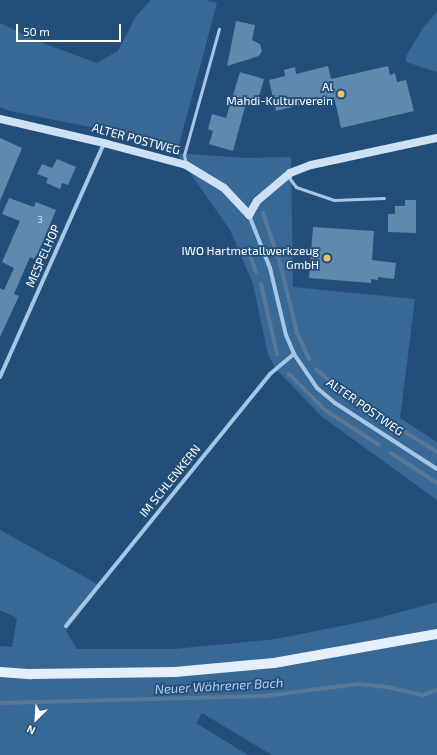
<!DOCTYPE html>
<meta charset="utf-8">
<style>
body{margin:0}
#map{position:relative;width:437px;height:755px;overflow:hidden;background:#234e79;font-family:"Exo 2",sans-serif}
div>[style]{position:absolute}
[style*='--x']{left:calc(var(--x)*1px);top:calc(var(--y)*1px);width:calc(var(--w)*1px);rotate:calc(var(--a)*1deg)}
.green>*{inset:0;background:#376896}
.stream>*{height:4px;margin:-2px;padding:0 2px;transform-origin:2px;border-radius:2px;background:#587797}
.building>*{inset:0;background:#6188ad}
.lane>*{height:3px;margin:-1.5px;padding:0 1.5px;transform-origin:1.5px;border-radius:1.5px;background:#a5c6e4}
.street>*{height:4px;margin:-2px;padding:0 2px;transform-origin:2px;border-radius:2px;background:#a5c6e4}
.secondary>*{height:8px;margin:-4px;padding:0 4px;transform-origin:4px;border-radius:4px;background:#cee1f4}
.primary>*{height:10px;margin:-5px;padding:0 5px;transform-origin:5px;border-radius:5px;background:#e5effc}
.dots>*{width:11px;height:11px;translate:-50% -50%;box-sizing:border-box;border:2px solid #234e79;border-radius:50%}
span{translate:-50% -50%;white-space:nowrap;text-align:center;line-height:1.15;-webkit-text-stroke:3.5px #234e79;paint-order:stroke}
.number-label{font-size:10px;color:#d8e1ea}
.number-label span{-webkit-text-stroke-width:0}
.poi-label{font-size:12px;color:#fff}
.right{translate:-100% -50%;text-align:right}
.street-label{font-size:12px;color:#fff}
.water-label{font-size:13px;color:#b0cfec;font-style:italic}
.north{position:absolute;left:16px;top:699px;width:40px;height:40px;-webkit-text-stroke:3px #234e79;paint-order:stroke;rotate:205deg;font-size:11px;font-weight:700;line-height:16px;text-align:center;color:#fff}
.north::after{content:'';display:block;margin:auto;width:14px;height:18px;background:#fff;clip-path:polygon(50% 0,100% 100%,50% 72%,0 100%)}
.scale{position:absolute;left:16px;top:24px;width:105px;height:18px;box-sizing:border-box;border:2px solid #fff;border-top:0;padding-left:5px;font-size:12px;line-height:14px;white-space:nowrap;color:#fff;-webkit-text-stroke:3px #234e79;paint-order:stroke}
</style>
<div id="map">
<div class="green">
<div style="clip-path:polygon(151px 0,206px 0,217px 3px,179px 145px,10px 111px,0 107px,0 23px,40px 42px,97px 63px,118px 51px,136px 16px)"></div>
<div style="clip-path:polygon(437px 12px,437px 72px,406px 62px,406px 56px,423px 28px)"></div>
<div style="clip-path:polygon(176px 153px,246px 158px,291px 157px,293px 287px,415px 299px,400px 418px,437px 442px,437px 500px,321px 416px,276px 369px,268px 355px,253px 284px,230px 230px)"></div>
<div style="clip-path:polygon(0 530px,101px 586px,66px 631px,77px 649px,174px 649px,276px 639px,371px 620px,437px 602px,437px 755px,272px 755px,202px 713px,196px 723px,248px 755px,0 755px,0 646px,12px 647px,17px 618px,0 610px)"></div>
</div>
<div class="stream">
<div style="--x:263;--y:213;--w:53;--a:71.2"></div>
<div style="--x:280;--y:263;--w:72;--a:76.3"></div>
<div style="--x:297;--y:333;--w:29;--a:65"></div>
<div style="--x:249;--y:252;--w:21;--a:71"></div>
<div style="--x:261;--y:284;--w:72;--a:77.1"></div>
<div style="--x:316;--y:369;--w:30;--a:42"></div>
<div style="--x:338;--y:389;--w:68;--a:33"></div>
<div style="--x:289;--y:374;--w:51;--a:45"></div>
<div style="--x:325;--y:410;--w:64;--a:32.9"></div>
<div style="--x:405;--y:432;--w:38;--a:32"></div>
<div style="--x:391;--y:453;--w:55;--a:33.1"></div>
<div style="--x:0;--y:703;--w:264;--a:-1.5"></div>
<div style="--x:264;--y:696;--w:95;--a:-7.3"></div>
<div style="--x:358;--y:684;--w:29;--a:6"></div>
<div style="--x:387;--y:687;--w:37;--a:13"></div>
<div style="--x:423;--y:695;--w:15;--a:-20"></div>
</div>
<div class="building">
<div style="clip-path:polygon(236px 21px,255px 25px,252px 40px,260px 44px,262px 51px,259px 56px,227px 66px)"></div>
<div style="clip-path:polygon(328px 66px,331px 79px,388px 66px,390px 75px,395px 73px,397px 82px,406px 80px,414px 111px,341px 128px,334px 97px,276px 111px,269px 80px,285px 76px,284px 70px,295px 67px,296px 74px)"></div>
<div style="clip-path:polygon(240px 72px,264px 79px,256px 106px,246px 103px,233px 151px,209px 144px,213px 131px,208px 129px,212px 114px,226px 118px)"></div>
<div style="clip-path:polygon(0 138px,22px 148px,0 201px)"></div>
<div style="clip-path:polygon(57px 159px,76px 167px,68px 185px,62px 183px,60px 189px,46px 183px,48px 178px,37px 174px,42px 164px,52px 168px)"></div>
<div style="clip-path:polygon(9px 198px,34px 207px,36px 202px,56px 210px,38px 253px,34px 259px,30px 257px,14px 294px,19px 296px,0 337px,0 288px,4px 290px,14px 268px,2px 262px,20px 221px,2px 214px)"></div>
<div style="clip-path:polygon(405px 200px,416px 200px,416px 233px,388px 232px,388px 214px,395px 214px,395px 206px,405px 206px)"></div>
<div style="clip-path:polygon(313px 227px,374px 231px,372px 260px,396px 263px,394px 279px,378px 277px,378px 280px,371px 279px,371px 283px,309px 278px)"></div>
</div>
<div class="lane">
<div style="--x:186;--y:164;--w:9;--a:-103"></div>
<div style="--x:184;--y:155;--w:131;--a:-74.5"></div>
<div style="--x:290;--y:175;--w:4;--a:90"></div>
<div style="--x:290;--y:179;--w:10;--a:53"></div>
<div style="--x:296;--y:187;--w:40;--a:18.9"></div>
<div style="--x:334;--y:200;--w:50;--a:-2.3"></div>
</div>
<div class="street">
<div style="--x:249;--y:215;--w:57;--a:68.4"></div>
<div style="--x:270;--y:268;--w:69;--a:76.6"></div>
<div style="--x:286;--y:335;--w:21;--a:67"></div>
<div style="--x:294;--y:354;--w:41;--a:55.9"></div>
<div style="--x:317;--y:388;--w:23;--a:40"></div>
<div style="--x:335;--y:403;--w:121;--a:32.9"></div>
<div style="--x:0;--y:377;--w:256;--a:-66"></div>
<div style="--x:66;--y:626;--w:324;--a:-51"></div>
<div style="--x:270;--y:374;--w:31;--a:-40"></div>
</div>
<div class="secondary">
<div style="--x:0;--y:119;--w:107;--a:13"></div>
<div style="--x:104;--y:143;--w:85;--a:15"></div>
<div style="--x:186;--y:165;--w:44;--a:31.2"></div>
<div style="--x:224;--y:188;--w:37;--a:47"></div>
<div style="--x:249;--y:215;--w:16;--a:-60"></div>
<div style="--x:257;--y:201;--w:43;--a:-40.3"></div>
<div style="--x:290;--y:173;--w:22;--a:-21"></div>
<div style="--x:311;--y:165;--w:129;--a:-12.1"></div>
</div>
<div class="primary">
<div style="--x:0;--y:672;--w:31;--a:4"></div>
<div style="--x:31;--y:674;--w:144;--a:-0.8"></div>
<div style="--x:175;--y:672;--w:99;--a:-5.2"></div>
<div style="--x:274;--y:663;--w:166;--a:-10.1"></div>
</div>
<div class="dots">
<div style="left:341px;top:94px;background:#eebf69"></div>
<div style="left:327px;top:258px;background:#eebf69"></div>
</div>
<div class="number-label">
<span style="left:40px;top:220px">3</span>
</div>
<div class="poi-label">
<span class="right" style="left:333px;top:94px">Al<br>Mahdi-Kulturverein</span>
<span class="right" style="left:319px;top:258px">IWO Hartmetallwerkzeug<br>GmbH</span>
</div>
<div class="street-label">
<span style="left:136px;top:139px;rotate:15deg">ALTER POSTWEG</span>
<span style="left:43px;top:256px;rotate:-66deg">MESPELHOP</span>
<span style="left:365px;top:407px;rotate:35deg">ALTER POSTWEG</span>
<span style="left:170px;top:481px;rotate:-51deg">IM SCHLENKERN</span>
</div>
<div class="water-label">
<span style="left:219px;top:686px;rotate:-3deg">Neuer Wöhrener Bach</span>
</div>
<div class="north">N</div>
<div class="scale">50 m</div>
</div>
